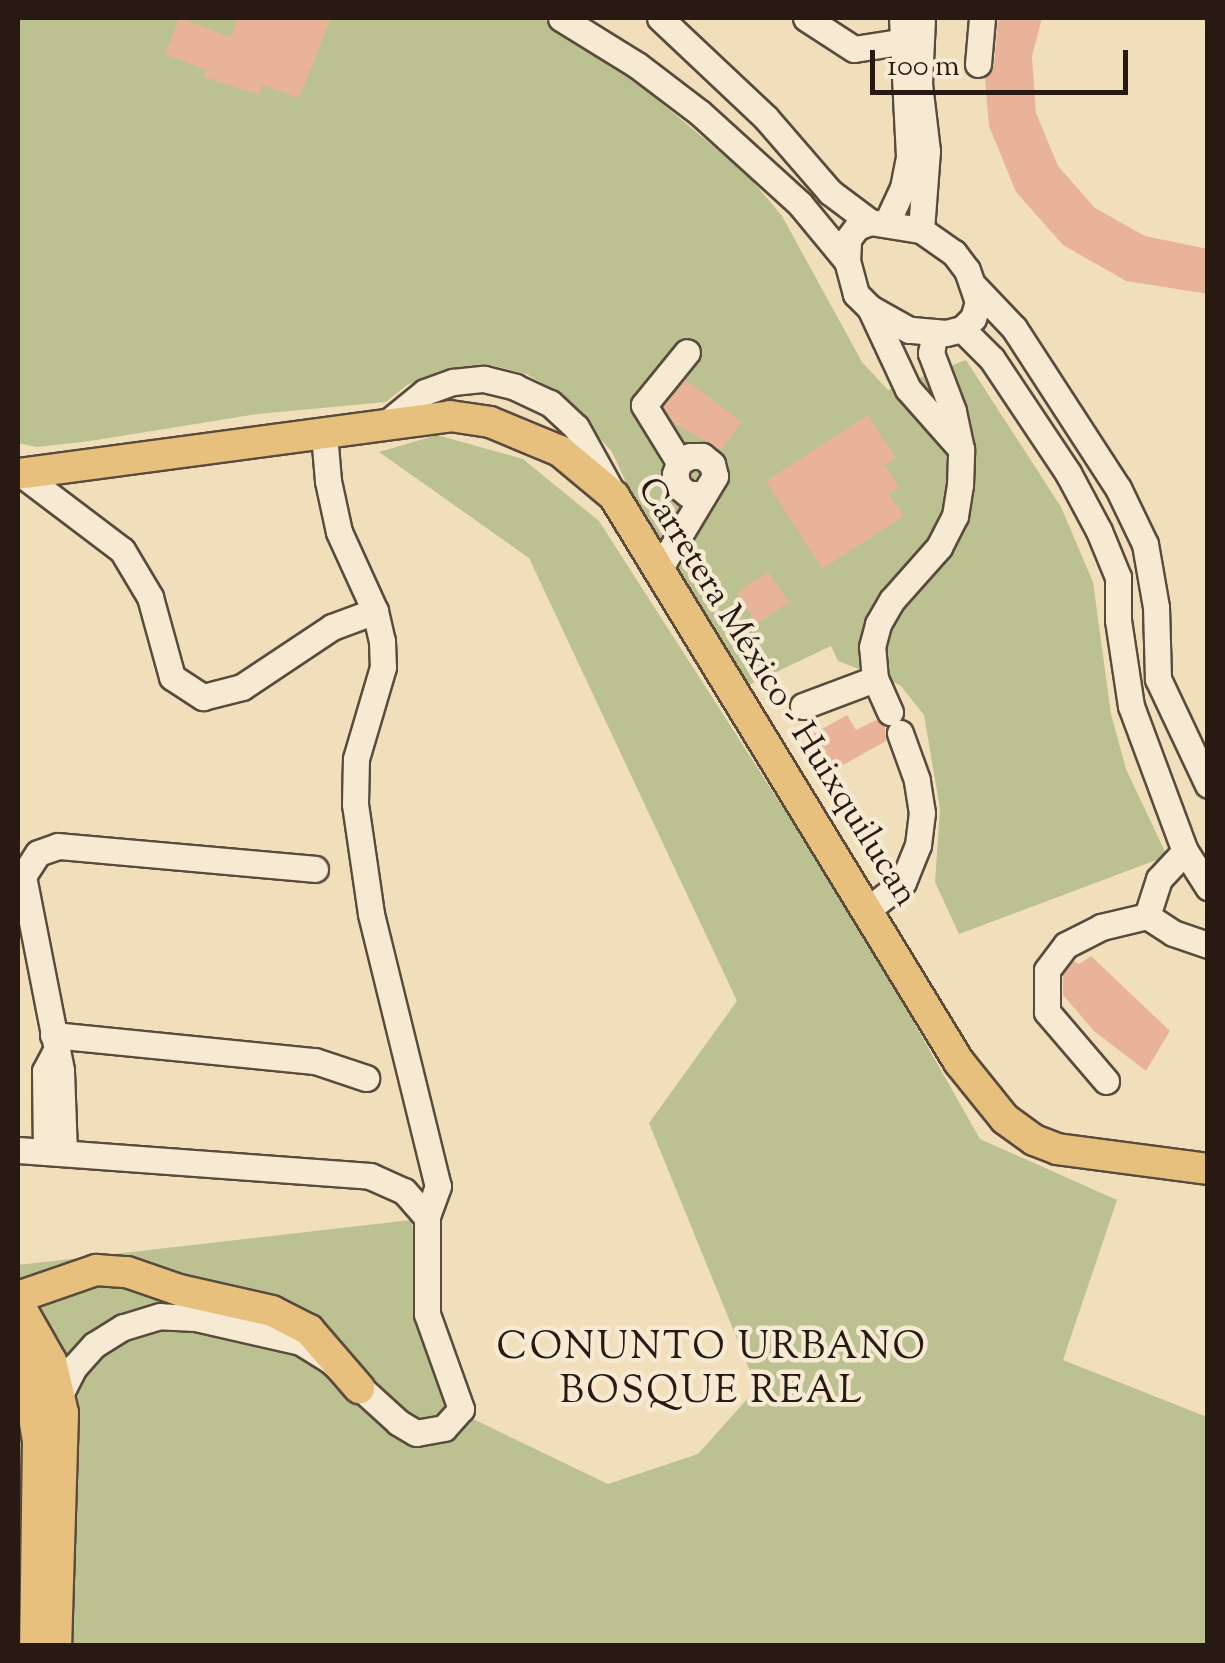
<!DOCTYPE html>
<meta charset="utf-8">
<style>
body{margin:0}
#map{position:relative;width:1225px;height:1663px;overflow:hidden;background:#f1dfbc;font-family:"Sorts Mill Goudy",serif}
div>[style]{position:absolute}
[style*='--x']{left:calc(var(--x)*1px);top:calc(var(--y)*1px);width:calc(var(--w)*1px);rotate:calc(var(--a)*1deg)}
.green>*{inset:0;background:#bbc190}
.building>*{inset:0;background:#e8b398}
.roads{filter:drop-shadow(2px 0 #5a4b3d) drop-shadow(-2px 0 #5a4b3d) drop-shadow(0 2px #5a4b3d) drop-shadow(0 -2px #5a4b3d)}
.minor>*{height:25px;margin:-12.5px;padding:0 12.5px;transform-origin:12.5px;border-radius:12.5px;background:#f6ead3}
.major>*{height:30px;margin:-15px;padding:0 15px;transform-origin:15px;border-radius:15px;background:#e8c07e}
span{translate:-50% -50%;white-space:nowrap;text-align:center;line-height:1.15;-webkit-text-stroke:9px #f6ead3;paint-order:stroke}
.street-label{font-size:35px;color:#281a13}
.neighbourhood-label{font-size:38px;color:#281a13;letter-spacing:2.5px}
.frame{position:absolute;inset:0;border:20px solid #281a13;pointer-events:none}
.scale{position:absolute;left:870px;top:50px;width:258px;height:45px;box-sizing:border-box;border:5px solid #281a13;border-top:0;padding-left:12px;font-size:30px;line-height:35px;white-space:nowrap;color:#281a13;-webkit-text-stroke:8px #f6ead3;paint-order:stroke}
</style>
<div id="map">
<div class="green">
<div style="clip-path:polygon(18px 18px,542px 18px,630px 77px,747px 174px,782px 216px,862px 362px,888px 390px,966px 360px,1061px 507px,1093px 582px,1111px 714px,1126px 769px,1167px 856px,959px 934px,935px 882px,940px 809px,924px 715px,900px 685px,838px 661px,831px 646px,749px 685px,629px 489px,612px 452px,560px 393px,526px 374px,491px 365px,447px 369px,407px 385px,386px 402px,258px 414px,90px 441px,37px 447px,18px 443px)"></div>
<div style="clip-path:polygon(437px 435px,523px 459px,599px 521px,859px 926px,980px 1139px,1117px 1200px,1063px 1360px,1207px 1417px,1207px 1645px,18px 1645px,18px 1265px,411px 1220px,448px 1407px,608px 1484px,698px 1454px,757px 1388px,649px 1123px,737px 1001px,529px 558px,379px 452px)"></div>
</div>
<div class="building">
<div style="clip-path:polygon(179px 18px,231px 37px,238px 18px,331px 18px,299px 98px,262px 85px,259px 95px,204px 77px,206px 70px,165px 54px)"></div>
<div style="clip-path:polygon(998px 18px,1042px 18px,1032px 56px,1036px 113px,1058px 166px,1095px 208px,1145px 236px,1208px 249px,1208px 294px,1126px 281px,1063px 245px,1016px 192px,989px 126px,985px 78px,994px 65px)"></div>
<div style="clip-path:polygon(686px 380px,742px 422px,721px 450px,675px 424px,664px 406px)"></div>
<div style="clip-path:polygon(868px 415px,896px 458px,885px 465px,899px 487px,889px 494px,904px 516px,822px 569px,766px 481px)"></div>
<div style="clip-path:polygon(768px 572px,789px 602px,757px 624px,737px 593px)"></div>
<div style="clip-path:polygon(847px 715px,856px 730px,876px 720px,885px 727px,886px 741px,825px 775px,804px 739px)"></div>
<div style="clip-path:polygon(1091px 956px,1170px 1031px,1146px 1071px,1094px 1031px,1063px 995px,1063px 975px,1074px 961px,1079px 964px)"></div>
</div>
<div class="roads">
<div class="minor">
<div style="--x:561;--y:18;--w:89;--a:31.7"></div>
<div style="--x:637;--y:65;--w:79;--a:37.3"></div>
<div style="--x:700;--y:113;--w:135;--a:42.3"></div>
<div style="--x:800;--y:204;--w:74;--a:50.5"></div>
<div style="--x:660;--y:18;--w:146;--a:43.3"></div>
<div style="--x:766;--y:118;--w:98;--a:49.1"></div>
<div style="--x:830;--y:192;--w:50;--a:36.9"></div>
<div style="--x:806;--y:18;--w:57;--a:32.9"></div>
<div style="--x:854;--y:49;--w:47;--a:-8.7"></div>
<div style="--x:978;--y:64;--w:46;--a:-85"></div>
<div style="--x:870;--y:222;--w:52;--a:8.9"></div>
<div style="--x:921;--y:230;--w:40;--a:34.9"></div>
<div style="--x:954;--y:253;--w:21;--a:53"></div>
<div style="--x:967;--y:270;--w:34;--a:71"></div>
<div style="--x:978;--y:302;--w:17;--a:107"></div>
<div style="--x:973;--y:318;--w:16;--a:135"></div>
<div style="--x:962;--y:329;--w:16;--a:166"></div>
<div style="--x:946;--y:333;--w:37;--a:-175"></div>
<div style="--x:909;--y:330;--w:45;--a:-150.6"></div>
<div style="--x:870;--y:308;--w:20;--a:-135"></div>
<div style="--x:856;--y:294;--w:34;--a:-105"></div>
<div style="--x:847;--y:261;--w:22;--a:-87"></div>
<div style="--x:848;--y:239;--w:15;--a:-53"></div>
<div style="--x:857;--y:227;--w:14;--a:-21"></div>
<div style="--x:887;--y:222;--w:38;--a:-65"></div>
<div style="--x:903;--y:188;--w:33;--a:-79"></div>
<div style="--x:909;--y:156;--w:138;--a:-92.9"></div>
<div style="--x:921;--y:230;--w:79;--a:-85.7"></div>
<div style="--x:927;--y:151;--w:67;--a:-96.8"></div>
<div style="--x:919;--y:84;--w:66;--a:-87.4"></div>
<div style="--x:974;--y:286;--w:58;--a:46.4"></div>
<div style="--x:1014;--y:328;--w:191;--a:57"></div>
<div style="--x:1118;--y:488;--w:62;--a:64.3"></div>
<div style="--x:1145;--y:544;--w:64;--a:80.1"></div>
<div style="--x:1156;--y:607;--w:72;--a:88.4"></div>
<div style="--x:1158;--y:679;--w:117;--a:64.7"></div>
<div style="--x:870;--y:308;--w:89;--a:64.9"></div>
<div style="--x:908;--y:389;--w:80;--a:48.5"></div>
<div style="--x:962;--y:329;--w:42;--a:45"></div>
<div style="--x:992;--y:359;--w:137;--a:56.3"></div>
<div style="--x:1068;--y:473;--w:66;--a:61.9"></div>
<div style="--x:1099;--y:531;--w:50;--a:67.6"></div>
<div style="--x:1118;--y:577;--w:43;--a:90"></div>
<div style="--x:1118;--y:620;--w:87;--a:81.4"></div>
<div style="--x:1131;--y:706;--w:155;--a:69.6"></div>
<div style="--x:1185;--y:851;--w:43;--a:57.4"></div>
<div style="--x:387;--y:423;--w:49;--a:-39.2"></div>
<div style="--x:425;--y:392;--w:30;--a:-20"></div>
<div style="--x:453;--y:382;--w:31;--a:-6"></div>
<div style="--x:484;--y:379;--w:32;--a:14"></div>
<div style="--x:515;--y:387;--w:38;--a:25"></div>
<div style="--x:550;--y:403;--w:35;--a:43"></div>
<div style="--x:576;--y:427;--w:74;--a:61"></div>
<div style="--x:324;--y:434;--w:47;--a:85.1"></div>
<div style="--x:328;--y:481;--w:52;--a:77.8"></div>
<div style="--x:339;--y:532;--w:87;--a:65.5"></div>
<div style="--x:375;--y:611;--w:31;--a:77"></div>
<div style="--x:382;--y:641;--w:26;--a:88"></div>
<div style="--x:383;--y:667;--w:96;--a:106.4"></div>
<div style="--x:356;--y:759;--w:45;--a:91.3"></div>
<div style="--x:355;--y:804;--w:111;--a:81.7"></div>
<div style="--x:371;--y:914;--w:280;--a:76.2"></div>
<div style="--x:438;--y:1186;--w:33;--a:110"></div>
<div style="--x:679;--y:462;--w:67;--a:-121.6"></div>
<div style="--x:644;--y:405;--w:68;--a:-50.9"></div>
<div style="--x:24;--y:476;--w:123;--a:37.1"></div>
<div style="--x:122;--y:550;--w:55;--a:59.2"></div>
<div style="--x:150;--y:597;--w:83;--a:74.6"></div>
<div style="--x:172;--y:677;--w:37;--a:33"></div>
<div style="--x:203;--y:697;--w:40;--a:-14.4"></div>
<div style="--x:242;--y:687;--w:108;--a:-33.7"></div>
<div style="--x:332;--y:627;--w:46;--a:-20.4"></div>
<div style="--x:661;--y:566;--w:105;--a:-59"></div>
<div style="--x:715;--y:476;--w:12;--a:-104"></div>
<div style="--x:712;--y:464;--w:13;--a:-141"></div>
<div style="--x:702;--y:456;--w:12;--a:180"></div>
<div style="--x:690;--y:456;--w:13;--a:151"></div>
<div style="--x:679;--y:462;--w:13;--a:108"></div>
<div style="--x:675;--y:474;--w:12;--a:76"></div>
<div style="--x:678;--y:486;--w:13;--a:39"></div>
<div style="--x:688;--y:494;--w:13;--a:0"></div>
<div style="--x:803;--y:706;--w:77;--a:-20.6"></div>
<div style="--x:890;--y:712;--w:36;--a:-114"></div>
<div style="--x:875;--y:679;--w:32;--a:-95"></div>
<div style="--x:872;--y:647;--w:24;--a:-75"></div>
<div style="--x:878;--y:624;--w:28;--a:-60"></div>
<div style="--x:892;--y:600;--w:71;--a:-48.4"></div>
<div style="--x:939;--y:547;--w:35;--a:-63"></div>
<div style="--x:955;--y:516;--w:31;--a:-81"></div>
<div style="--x:960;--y:485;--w:36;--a:-88"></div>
<div style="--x:961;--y:449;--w:39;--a:-102"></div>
<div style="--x:953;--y:411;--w:62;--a:-110.8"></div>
<div style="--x:931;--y:353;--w:20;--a:-79"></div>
<div style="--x:866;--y:911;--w:47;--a:-38.1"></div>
<div style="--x:903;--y:882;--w:40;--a:-68"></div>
<div style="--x:918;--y:845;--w:32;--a:-83"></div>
<div style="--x:922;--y:813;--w:33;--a:-99"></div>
<div style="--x:917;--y:780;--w:50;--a:-109.9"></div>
<div style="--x:1147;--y:916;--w:39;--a:-72"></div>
<div style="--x:1159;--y:879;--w:38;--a:-47"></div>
<div style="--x:53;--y:1035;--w:263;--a:5.7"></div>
<div style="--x:315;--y:1061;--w:54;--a:18.4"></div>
<div style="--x:1106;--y:1081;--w:91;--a:-130.5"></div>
<div style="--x:1047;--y:1012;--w:42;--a:-90"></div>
<div style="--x:1047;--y:970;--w:31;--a:-53"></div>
<div style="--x:1066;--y:945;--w:39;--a:-27"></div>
<div style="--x:1101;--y:927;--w:47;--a:-13.4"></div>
<div style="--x:1147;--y:916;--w:31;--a:33"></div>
<div style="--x:1173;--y:933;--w:37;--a:19"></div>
<div style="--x:18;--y:1150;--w:353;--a:4.2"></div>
<div style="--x:370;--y:1176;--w:37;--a:24"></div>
<div style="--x:404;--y:1191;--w:35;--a:49"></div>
<div style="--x:427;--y:1217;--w:97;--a:90"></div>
<div style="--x:427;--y:1314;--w:101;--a:70.3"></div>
<div style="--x:461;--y:1409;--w:25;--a:132"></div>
<div style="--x:444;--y:1428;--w:28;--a:170"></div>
<div style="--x:416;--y:1433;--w:21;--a:-149"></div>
<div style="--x:398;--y:1422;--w:91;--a:-137.7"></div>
<div style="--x:331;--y:1361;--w:36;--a:-148"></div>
<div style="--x:301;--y:1342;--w:109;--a:-167.2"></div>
<div style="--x:195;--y:1318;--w:35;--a:-177"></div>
<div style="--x:160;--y:1316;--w:39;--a:163"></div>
<div style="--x:123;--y:1327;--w:34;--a:148"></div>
<div style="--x:94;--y:1345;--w:30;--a:132"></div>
<div style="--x:74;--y:1367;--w:30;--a:117"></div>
<div style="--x:46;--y:1152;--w:81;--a:-90.7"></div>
<div style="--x:45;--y:1071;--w:19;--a:-62"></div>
<div style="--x:64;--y:1153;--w:83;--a:-92.1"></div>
<div style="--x:61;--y:1070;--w:198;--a:-101.1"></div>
<div style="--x:23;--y:876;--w:27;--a:-57"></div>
<div style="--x:38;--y:853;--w:21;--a:-19"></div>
<div style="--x:58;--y:846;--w:258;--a:5.1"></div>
</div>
<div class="major">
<div style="--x:18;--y:474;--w:436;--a:-7.6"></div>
<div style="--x:450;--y:416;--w:40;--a:8.5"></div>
<div style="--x:490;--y:422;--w:76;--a:22.5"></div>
<div style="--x:560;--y:451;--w:70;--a:39.8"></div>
<div style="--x:614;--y:496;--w:663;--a:58.64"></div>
<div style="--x:959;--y:1062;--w:73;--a:51.1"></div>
<div style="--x:1005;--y:1119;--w:36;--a:36"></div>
<div style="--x:1034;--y:1140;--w:25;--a:21"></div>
<div style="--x:1057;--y:1149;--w:152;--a:7.5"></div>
<div style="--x:18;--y:1297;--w:83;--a:-19.1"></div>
<div style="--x:96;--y:1270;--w:31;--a:4"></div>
<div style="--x:127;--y:1272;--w:55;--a:19.1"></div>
<div style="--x:179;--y:1290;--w:95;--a:12.7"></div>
<div style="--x:272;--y:1311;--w:42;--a:27.2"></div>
<div style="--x:309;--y:1330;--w:77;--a:49.2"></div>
<div style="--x:18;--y:1303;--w:67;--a:60.4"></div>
<div style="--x:51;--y:1361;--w:53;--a:77"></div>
<div style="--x:63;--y:1413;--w:233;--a:91.7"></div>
<div style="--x:18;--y:1350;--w:26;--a:69"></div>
<div style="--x:27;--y:1374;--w:68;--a:80.7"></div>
<div style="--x:38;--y:1441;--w:205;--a:90.8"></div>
</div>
</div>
<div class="street-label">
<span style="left:776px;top:693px;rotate:58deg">Carretera México - Huixquilucan</span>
</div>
<div class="neighbourhood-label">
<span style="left:712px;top:1372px">CONUNTO URBANO<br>BOSQUE REAL</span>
</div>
<div class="frame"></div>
<div class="scale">100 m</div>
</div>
